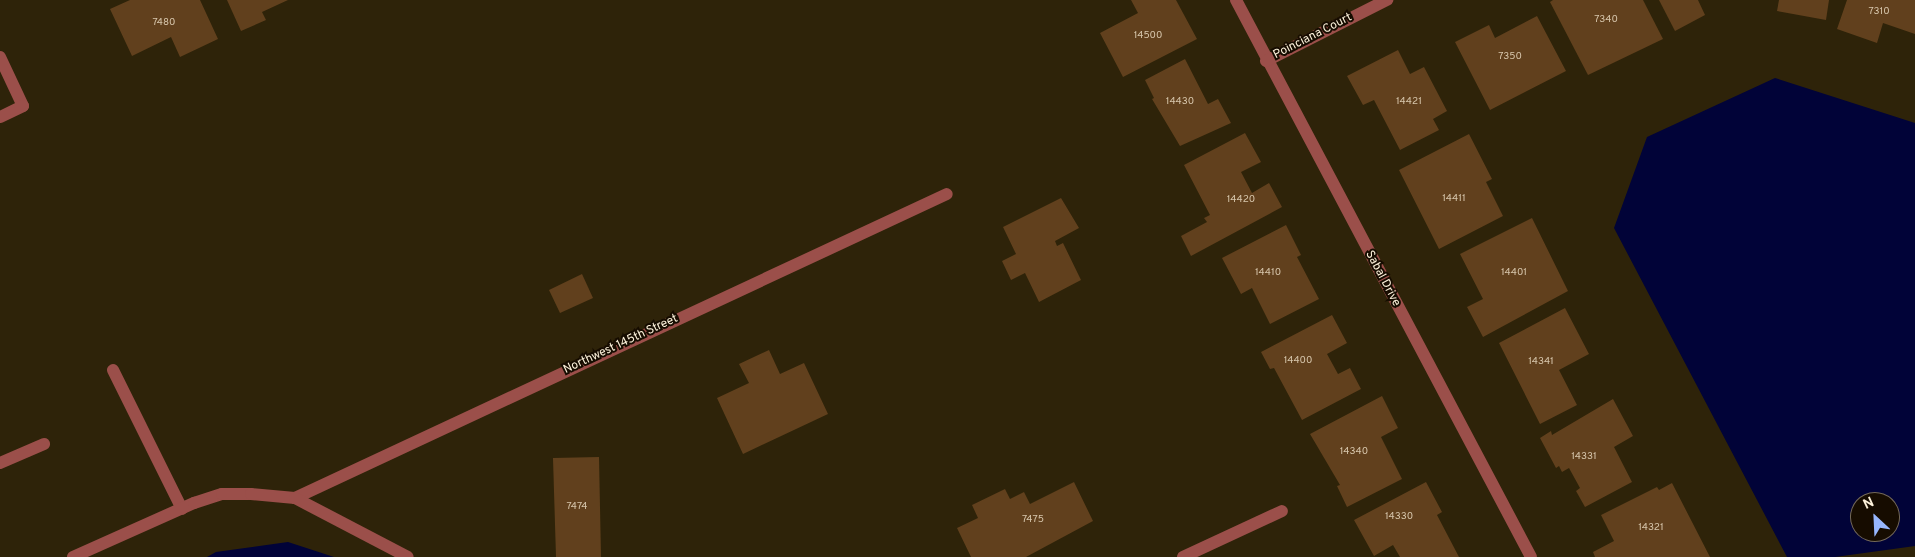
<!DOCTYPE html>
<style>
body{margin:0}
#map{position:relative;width:1915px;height:557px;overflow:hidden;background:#2e2309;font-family:Overpass,sans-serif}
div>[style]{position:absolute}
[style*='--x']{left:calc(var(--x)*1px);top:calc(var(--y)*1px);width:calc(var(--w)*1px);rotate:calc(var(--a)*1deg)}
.water>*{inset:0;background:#010338}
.building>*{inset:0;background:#61401d}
.minor>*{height:12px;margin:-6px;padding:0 6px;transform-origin:6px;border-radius:6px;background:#9b4f4a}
span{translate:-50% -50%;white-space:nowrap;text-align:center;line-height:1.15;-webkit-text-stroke:4px #160c00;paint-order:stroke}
.number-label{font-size:10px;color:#d7c6ac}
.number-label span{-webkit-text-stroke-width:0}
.street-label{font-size:12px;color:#fef3dc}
.north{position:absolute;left:1850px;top:492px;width:50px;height:50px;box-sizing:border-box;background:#160c00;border:1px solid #736858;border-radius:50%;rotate:335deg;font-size:14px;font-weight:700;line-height:20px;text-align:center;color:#fef3dc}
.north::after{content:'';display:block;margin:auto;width:18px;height:22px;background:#96b6fd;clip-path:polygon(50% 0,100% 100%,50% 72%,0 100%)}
</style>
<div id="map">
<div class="water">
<div style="clip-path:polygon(evenodd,1775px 78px,1915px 123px,1915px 546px,1835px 557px,1787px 557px,1614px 228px,1647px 137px,1775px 78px,1860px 502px,1890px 502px,1890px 532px,1860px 532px,1860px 502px)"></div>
<div style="clip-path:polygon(288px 542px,334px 557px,207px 557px,216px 552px)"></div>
</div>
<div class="building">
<div style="clip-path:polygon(130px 0,200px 0,218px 39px,180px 57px,171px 37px,132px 56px,110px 9px)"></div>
<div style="clip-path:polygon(227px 0,288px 0,262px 12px,266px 20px,241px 31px)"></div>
<div style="clip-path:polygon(1131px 0,1176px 0,1197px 39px,1123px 77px,1100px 33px,1138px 13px)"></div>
<div style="clip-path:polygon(1553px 0,1643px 0,1663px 39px,1588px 75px,1550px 2px)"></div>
<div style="clip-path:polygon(1659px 0,1698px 0,1705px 15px,1675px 31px)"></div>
<div style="clip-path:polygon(1779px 0,1829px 0,1826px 20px,1777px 11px)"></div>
<div style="clip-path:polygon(1847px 0,1915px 0,1915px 34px,1883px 23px,1877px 43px,1837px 29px)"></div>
<div style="clip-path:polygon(1537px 16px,1566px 71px,1490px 110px,1455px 42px,1489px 25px,1495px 38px)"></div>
<div style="clip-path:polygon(1398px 50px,1410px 74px,1424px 67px,1447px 111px,1433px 119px,1439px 130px,1400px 150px,1374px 100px,1363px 105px,1347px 76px)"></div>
<div style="clip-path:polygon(1185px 59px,1208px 104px,1218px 99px,1231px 123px,1180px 146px,1152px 99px,1154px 98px,1145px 80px)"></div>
<div style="clip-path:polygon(1245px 133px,1261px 162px,1241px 172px,1252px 193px,1269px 183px,1282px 207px,1191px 256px,1181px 236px,1207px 222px,1204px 218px,1210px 215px,1184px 165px)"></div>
<div style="clip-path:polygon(1469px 134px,1492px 179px,1486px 182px,1503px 216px,1439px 249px,1399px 170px)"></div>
<div style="clip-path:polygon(1061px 198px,1079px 228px,1055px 241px,1057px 246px,1063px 243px,1081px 280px,1039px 302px,1025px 273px,1011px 280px,1002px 261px,1016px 254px,1003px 227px)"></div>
<div style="clip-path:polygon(1532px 218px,1568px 291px,1483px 337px,1467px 307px,1483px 299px,1460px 254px)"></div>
<div style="clip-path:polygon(1286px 225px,1301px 255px,1297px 257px,1319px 299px,1270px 324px,1252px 288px,1241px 294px,1222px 258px)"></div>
<div style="clip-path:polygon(582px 274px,593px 298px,560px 313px,549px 290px)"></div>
<div style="clip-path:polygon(1565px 308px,1589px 354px,1559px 370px,1577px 405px,1540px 424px,1499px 343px)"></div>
<div style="clip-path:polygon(1332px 315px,1347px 343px,1327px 354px,1338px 374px,1350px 368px,1361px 389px,1302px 420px,1274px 368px,1270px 369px,1261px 352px)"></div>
<div style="clip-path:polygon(769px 350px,780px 374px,804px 363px,828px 414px,743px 454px,717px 398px,749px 383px,739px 364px)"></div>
<div style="clip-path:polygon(1382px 396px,1398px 428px,1381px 437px,1402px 479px,1347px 507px,1337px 486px,1340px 485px,1310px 434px)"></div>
<div style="clip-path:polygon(1613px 399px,1633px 436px,1614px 447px,1632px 482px,1585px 507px,1576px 491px,1580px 488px,1569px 468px,1562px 472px,1559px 466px,1556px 468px,1540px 438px,1551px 431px,1552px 435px)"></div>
<div style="clip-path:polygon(599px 457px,601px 557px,556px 557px,553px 458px)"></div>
<div style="clip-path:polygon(1074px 482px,1093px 521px,1026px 557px,971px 557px,957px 528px,978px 518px,972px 505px,1005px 489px,1010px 499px,1024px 492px,1030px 504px)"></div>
<div style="clip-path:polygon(1426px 482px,1442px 512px,1437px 515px,1459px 557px,1400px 557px,1393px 545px,1374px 556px,1354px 520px)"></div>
<div style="clip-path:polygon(1672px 483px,1710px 557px,1595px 557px,1593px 552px,1614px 541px,1601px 515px,1657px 487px,1659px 490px)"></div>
</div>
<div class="minor">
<div style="--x:1236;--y:0;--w:630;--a:62.09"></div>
<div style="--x:0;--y:57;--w:54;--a:64.9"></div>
<div style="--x:23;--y:106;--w:25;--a:154"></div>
<div style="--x:1266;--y:61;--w:136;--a:-26.8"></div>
<div style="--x:113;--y:370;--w:155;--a:63.6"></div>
<div style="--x:0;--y:463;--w:48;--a:-23.4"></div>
<div style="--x:295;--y:498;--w:719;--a:-25"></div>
<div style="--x:73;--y:557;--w:133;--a:-24.1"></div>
<div style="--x:194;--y:503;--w:29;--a:-18"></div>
<div style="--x:222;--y:494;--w:29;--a:0"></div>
<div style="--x:251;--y:494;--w:44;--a:5.2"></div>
<div style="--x:295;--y:498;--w:127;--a:27.6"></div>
<div style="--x:1183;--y:557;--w:109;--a:-24.9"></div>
</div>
<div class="number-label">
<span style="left:1879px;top:12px">7310</span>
<span style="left:1606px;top:20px">7340</span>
<span style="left:164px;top:23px">7480</span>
<span style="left:1148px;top:36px">14500</span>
<span style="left:1510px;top:57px">7350</span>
<span style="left:1180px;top:102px">14430</span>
<span style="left:1409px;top:102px">14421</span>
<span style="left:1454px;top:199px">14411</span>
<span style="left:1241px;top:200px">14420</span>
<span style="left:1268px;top:273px">14410</span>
<span style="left:1514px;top:273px">14401</span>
<span style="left:1298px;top:361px">14400</span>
<span style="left:1541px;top:362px">14341</span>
<span style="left:1354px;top:452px">14340</span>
<span style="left:1584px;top:457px">14331</span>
<span style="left:577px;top:507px">7474</span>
<span style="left:1399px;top:517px">14330</span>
<span style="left:1033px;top:520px">7475</span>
<span style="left:1651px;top:528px">14321</span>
</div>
<div class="street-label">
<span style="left:1313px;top:37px;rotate:-27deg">Poinciana Court</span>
<span style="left:1382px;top:279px;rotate:62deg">Sabal Drive</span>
<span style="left:621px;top:345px;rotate:-25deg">Northwest 145th Street</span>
</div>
<div class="north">N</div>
</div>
